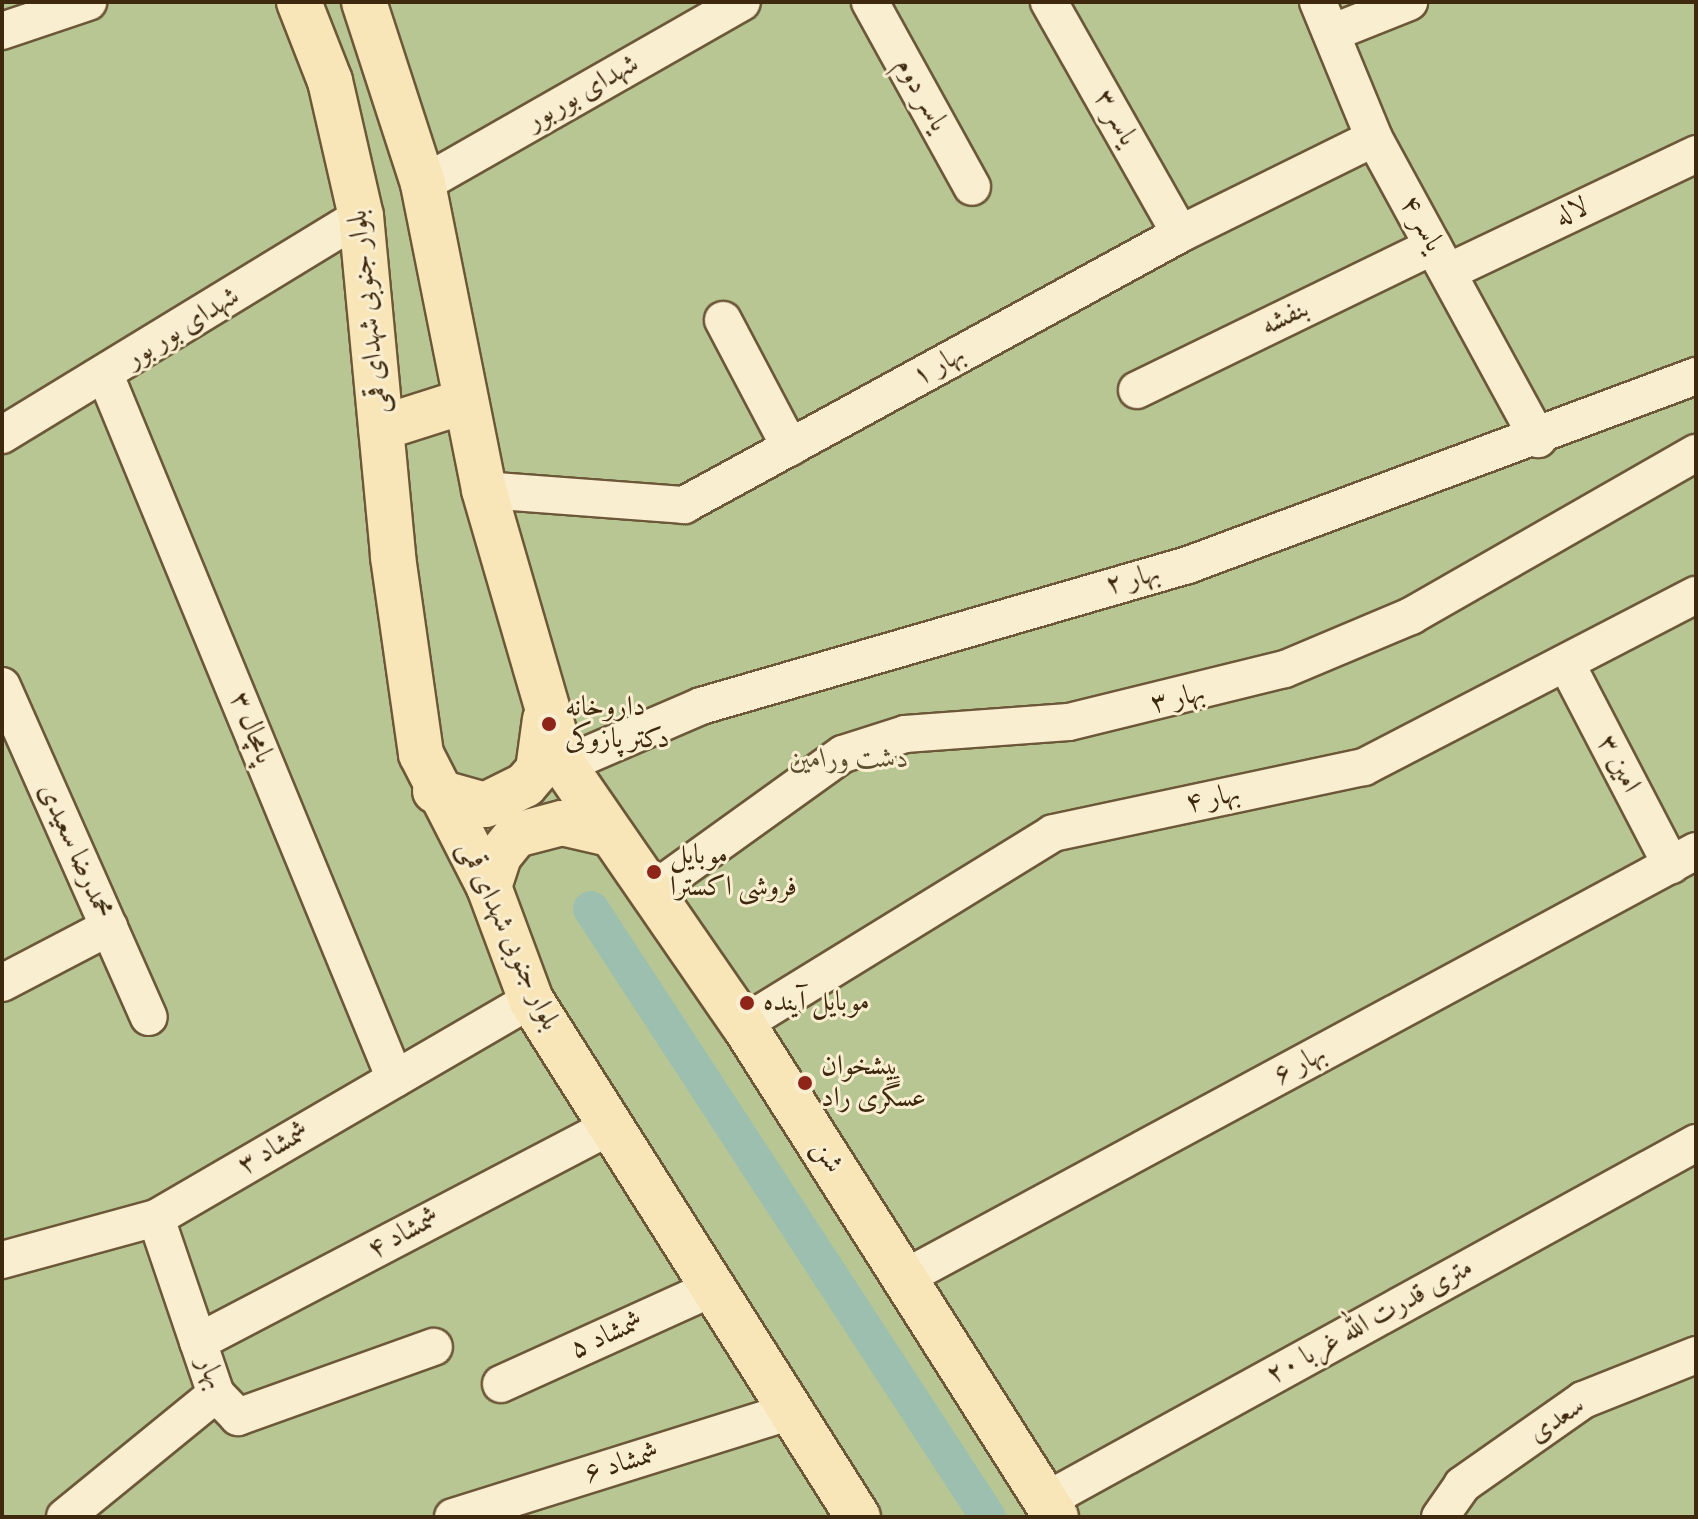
<!DOCTYPE html>
<meta charset="utf-8">
<style>
body{margin:0}
#map{position:relative;width:1698px;height:1519px;overflow:hidden;background:#f8e5b8;font-family:"IM FELL English",Amiri,serif}
div>[style]{position:absolute}
[style*='--x']{left:calc(var(--x)*1px);top:calc(var(--y)*1px);width:calc(var(--w)*1px);rotate:calc(var(--a)*1deg)}
.green>*{inset:0;background:#b7c693}
.canal>*{height:36px;margin:-18px;padding:0 18px;transform-origin:18px;border-radius:18px;background:#9dbfaf}
.roads{filter:drop-shadow(2px 0 #6c5838) drop-shadow(-2px 0 #6c5838) drop-shadow(0 2px #6c5838) drop-shadow(0 -2px #6c5838)}
.minor>*{height:36px;margin:-18px;padding:0 18px;transform-origin:18px;border-radius:18px;background:#faeed1}
.major>*{height:44px;margin:-22px;padding:0 22px;transform-origin:22px;border-radius:22px;background:#f8e5b8}
.dots>*{width:22px;height:22px;translate:-50% -50%;box-sizing:border-box;border:4px solid #faeed1;border-radius:50%}
span{translate:-50% -50%;white-space:nowrap;text-align:center;line-height:1.15;-webkit-text-stroke:6px #faeed1;paint-order:stroke}
.street-label{font-size:28px;color:#3e290e}
.poi-label{font-size:28px;color:#3e290e}
.left{translate:0 -50%;text-align:left}
.park-label{font-size:28px;color:#5c502f;font-style:italic}
.frame{position:absolute;inset:0;border:4px solid #3e290e;pointer-events:none}
</style>
<div id="map">
<div class="green">
<div style="clip-path:polygon(2px 2px,1696px 2px,1696px 1517px,2px 1517px)"></div>
</div>
<div class="canal">
<div style="--x:591;--y:909;--w:726;--a:56.86"></div>
</div>
<div class="roads">
<div class="minor">
<div style="--x:870;--y:2;--w:211;--a:61.1"></div>
<div style="--x:1049;--y:2;--w:266;--a:60.5"></div>
<div style="--x:1318;--y:2;--w:147;--a:67.6"></div>
<div style="--x:1374;--y:138;--w:343;--a:61.4"></div>
<div style="--x:2;--y:31;--w:91;--a:-18.6"></div>
<div style="--x:1334;--y:32;--w:81;--a:-21.8"></div>
<div style="--x:423;--y:184;--w:367;--a:-29.7"></div>
<div style="--x:1448;--y:272;--w:275;--a:-25.4"></div>
<div style="--x:723;--y:320;--w:144;--a:62.2"></div>
<div style="--x:106;--y:377;--w:759;--a:67.62"></div>
<div style="--x:1137;--y:390;--w:329;--a:-25.9"></div>
<div style="--x:2;--y:435;--w:421;--a:-31.4"></div>
<div style="--x:484;--y:490;--w:201;--a:4.3"></div>
<div style="--x:684;--y:505;--w:565;--a:-28.65"></div>
<div style="--x:1180;--y:234;--w:216;--a:-26.3"></div>
<div style="--x:1566;--y:663;--w:228;--a:62.5"></div>
<div style="--x:2;--y:686;--w:362;--a:66.1"></div>
<div style="--x:564;--y:765;--w:149;--a:-23.3"></div>
<div style="--x:701;--y:706;--w:507;--a:-16.15"></div>
<div style="--x:1188;--y:565;--w:542;--a:-20.41"></div>
<div style="--x:652;--y:891;--w:235;--a:-35.7"></div>
<div style="--x:843;--y:754;--w:65;--a:-17.9"></div>
<div style="--x:905;--y:734;--w:164;--a:-4.2"></div>
<div style="--x:1069;--y:722;--w:222;--a:-13.8"></div>
<div style="--x:1285;--y:669;--w:137;--a:-22.8"></div>
<div style="--x:1411;--y:616;--w:328;--a:-29.8"></div>
<div style="--x:2;--y:983;--w:121;--a:-27.6"></div>
<div style="--x:743;--y:1024;--w:364;--a:-31.6"></div>
<div style="--x:1053;--y:833;--w:318;--a:-12"></div>
<div style="--x:1364;--y:767;--w:374;--a:-27.4"></div>
<div style="--x:156;--y:1218;--w:186;--a:71.2"></div>
<div style="--x:216;--y:1394;--w:32;--a:46"></div>
<div style="--x:238;--y:1417;--w:208;--a:-19.7"></div>
<div style="--x:2;--y:1260;--w:160;--a:-15.3"></div>
<div style="--x:156;--y:1218;--w:434;--a:-30.2"></div>
<div style="--x:904;--y:1278;--w:900;--a:-28.33"></div>
<div style="--x:198;--y:1342;--w:466;--a:-27.6"></div>
<div style="--x:501;--y:1384;--w:233;--a:-24.4"></div>
<div style="--x:1045;--y:1501;--w:743;--a:-28.81"></div>
<div style="--x:65;--y:1517;--w:195;--a:-39.2"></div>
<div style="--x:453;--y:1517;--w:354;--a:-17.4"></div>
<div style="--x:1440;--y:1517;--w:39;--a:-55"></div>
<div style="--x:1462;--y:1485;--w:148;--a:-35.1"></div>
<div style="--x:1583;--y:1400;--w:122;--a:-21.7"></div>
</div>
<div class="major">
<div style="--x:299;--y:2;--w:85;--a:68.6"></div>
<div style="--x:330;--y:81;--w:139;--a:77.1"></div>
<div style="--x:361;--y:216;--w:342;--a:84.6"></div>
<div style="--x:393;--y:557;--w:199;--a:81.9"></div>
<div style="--x:421;--y:754;--w:149;--a:62.9"></div>
<div style="--x:489;--y:887;--w:121;--a:69.6"></div>
<div style="--x:531;--y:1000;--w:612;--a:57.69"></div>
<div style="--x:364;--y:2;--w:191;--a:72"></div>
<div style="--x:423;--y:184;--w:312;--a:78.7"></div>
<div style="--x:484;--y:490;--w:286;--a:73.8"></div>
<div style="--x:564;--y:765;--w:315;--a:55.4"></div>
<div style="--x:743;--y:1024;--w:584;--a:57.59"></div>
<div style="--x:381;--y:428;--w:89;--a:-17.6"></div>
<div style="--x:435;--y:791;--w:52;--a:15.6"></div>
<div style="--x:485;--y:805;--w:45;--a:-26.6"></div>
<div style="--x:525;--y:785;--w:20;--a:-49"></div>
<div style="--x:538;--y:770;--w:51;--a:-82.2"></div>
<div style="--x:489;--y:887;--w:33;--a:-72"></div>
<div style="--x:499;--y:856;--w:27;--a:-51"></div>
<div style="--x:516;--y:835;--w:48;--a:-14.6"></div>
<div style="--x:562;--y:823;--w:49;--a:12.9"></div>
</div>
</div>
<div class="dots">
<div style="left:549px;top:724px;background:#8f2418"></div>
<div style="left:654px;top:872px;background:#8f2418"></div>
<div style="left:747px;top:1003px;background:#8f2418"></div>
<div style="left:805px;top:1083px;background:#8f2418"></div>
</div>
<div class="street-label">
<span style="left:583px;top:93px;rotate:-30deg">شهدای بوربور</span>
<span style="left:921px;top:95px;rotate:61deg">یاسر دوم</span>
<span style="left:1115px;top:118px;rotate:61deg">یاسر ۳</span>
<span style="left:1572px;top:213px;rotate:-25deg">لاله</span>
<span style="left:1421px;top:224px;rotate:61deg">یاسر ۴</span>
<span style="left:369px;top:312px;rotate:-96deg">بلوار جنوبی شهدای قمی</span>
<span style="left:1285px;top:318px;rotate:-26deg">بنفشه</span>
<span style="left:183px;top:328px;rotate:-32deg">شهدای بور بور</span>
<span style="left:939px;top:366px;rotate:-29deg">بهار ۱</span>
<span style="left:1133px;top:580px;rotate:-15deg">بهار ۲</span>
<span style="left:1178px;top:699px;rotate:-13deg">بهار ۳</span>
<span style="left:251px;top:728px;rotate:68deg">پامچال ۳</span>
<span style="left:1618px;top:764px;rotate:62deg">امین ۳</span>
<span style="left:1213px;top:799px;rotate:-12deg">بهار ۴</span>
<span style="left:75px;top:851px;rotate:66deg">محمدرضا سعیدی</span>
<span style="left:508px;top:936px;rotate:65deg">بلوار جنوبی شهدای قمی</span>
<span style="left:1300px;top:1065px;rotate:-28deg">بهار ۶</span>
<span style="left:274px;top:1149px;rotate:-30deg">شمشاد ۳</span>
<span style="left:827px;top:1157px;rotate:58deg">شن</span>
<span style="left:404px;top:1234px;rotate:-28deg">شمشاد ۴</span>
<span style="left:1370px;top:1322px;rotate:-29deg">۲۰ متری قدرت الله غربا</span>
<span style="left:607px;top:1336px;rotate:-24deg">شمشاد ۵</span>
<span style="left:210px;top:1373px;rotate:67deg">بهار</span>
<span style="left:1557px;top:1420px;rotate:-33deg">سعدی</span>
<span style="left:622px;top:1464px;rotate:-17deg">شمشاد ۶</span>
</div>
<div class="poi-label">
<span class="left" style="left:565px;top:724px">داروخانه<br>دکتر پازوکی</span>
<span class="left" style="left:670px;top:872px">موبایل<br>فروشی اکسترا</span>
<span class="left" style="left:763px;top:1003px">موبایل آینده</span>
<span class="left" style="left:821px;top:1083px">پیشخوان<br>عسگری راد</span>
</div>
<div class="park-label">
<span style="left:849px;top:760px">دشت ورامین</span>
</div>
<div class="frame"></div>
</div>
